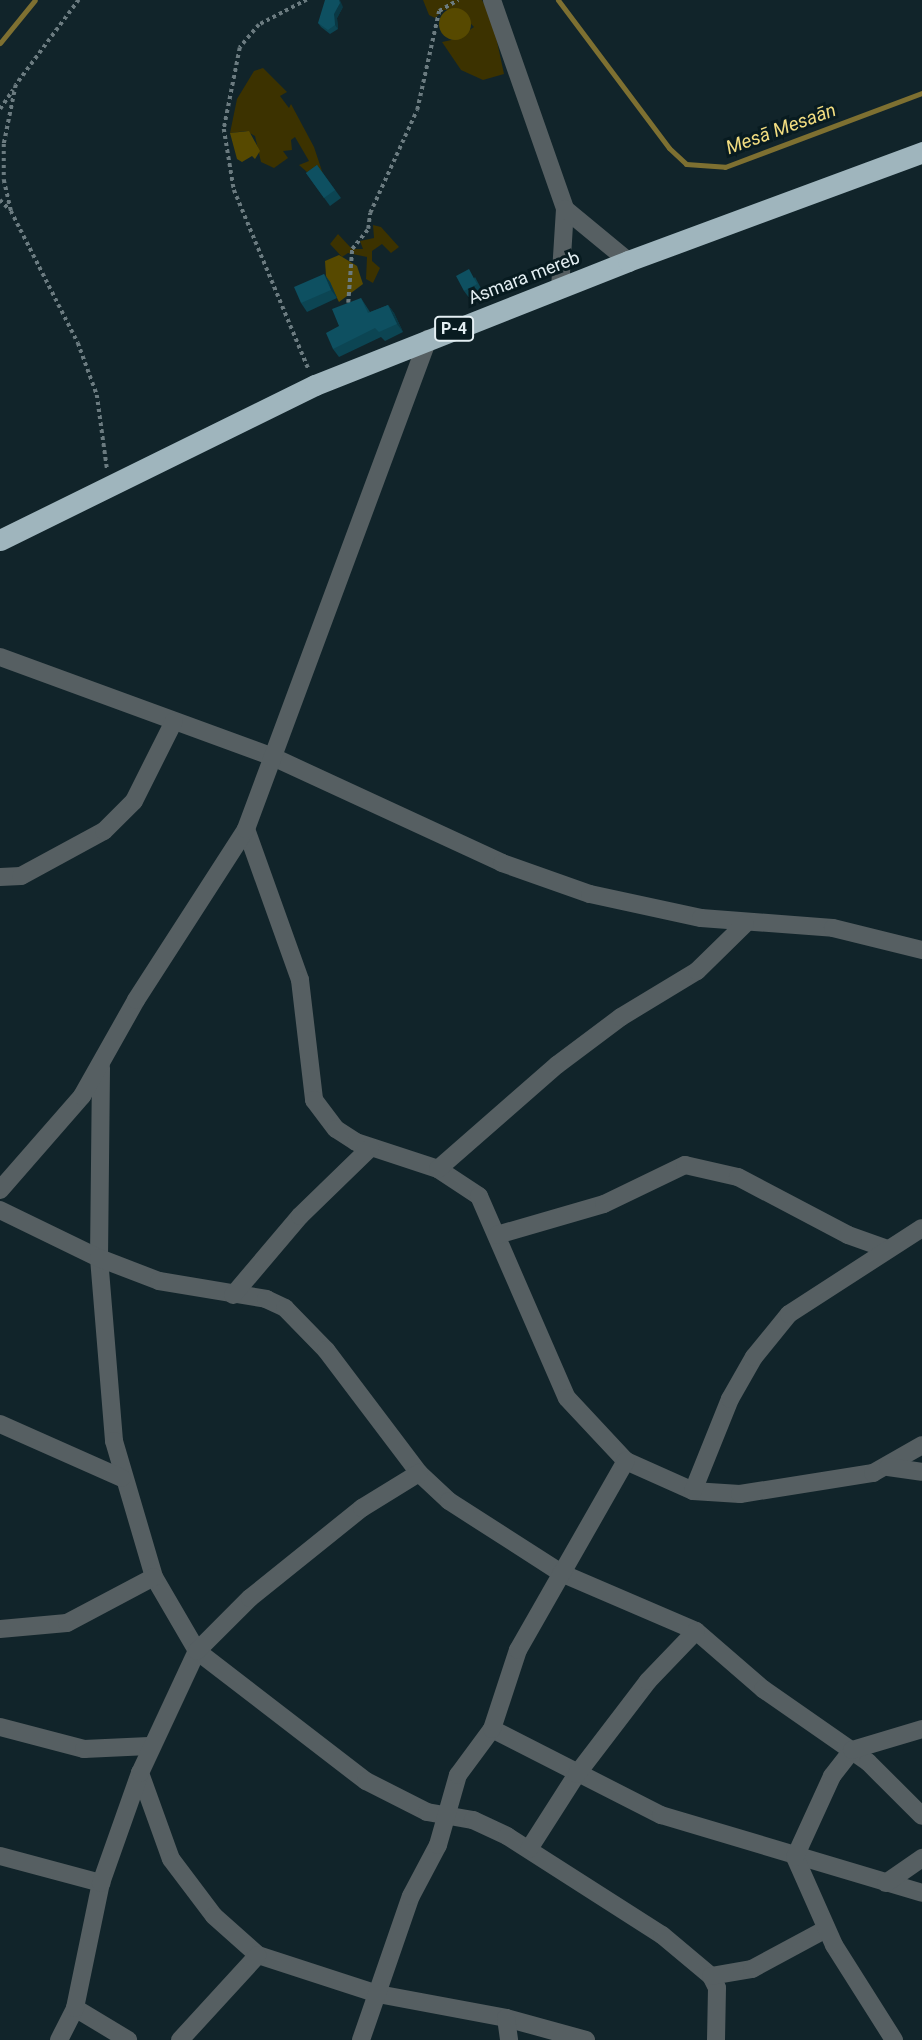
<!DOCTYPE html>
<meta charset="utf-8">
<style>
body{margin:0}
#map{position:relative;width:922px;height:2040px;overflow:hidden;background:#11242a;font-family:Roboto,sans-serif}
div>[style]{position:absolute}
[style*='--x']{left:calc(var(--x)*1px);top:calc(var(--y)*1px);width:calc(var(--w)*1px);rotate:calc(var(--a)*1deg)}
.green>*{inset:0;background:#3c3200}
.forest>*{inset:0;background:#574900}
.round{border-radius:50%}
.stream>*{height:5px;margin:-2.5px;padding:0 2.5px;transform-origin:2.5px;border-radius:2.5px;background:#7e7031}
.path>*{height:3.5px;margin-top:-1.75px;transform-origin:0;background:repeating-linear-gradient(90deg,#6b7b80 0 3.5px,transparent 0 7px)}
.minor>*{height:18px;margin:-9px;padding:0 9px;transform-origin:9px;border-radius:9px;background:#565f62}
.highway>*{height:21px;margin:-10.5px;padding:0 10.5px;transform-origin:10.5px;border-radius:10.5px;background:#9fb5bd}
.wall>*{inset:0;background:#0c4553}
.shaded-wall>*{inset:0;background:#0a3844}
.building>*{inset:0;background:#0e5061}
span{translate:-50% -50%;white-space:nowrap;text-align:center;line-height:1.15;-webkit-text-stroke:6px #081b20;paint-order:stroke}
.shield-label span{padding:2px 5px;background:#081b20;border:2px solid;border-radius:5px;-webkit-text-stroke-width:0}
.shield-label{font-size:16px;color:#e4eff3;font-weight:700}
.street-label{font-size:18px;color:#e4eff3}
.water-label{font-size:19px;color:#f1dc80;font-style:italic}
</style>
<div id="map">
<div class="green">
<div style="clip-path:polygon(423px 0,482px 0,492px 18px,504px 74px,483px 80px,461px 70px,442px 42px,456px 39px,474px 27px,458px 10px,444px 10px,435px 18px,429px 15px)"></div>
<div style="clip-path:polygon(263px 68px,287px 92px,280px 96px,289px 108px,291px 104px,314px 147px,323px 174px,315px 179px,299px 165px,309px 161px,295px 137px,291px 140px,292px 150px,283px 151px,288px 158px,274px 168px,261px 162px,255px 136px,246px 131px,230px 133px,237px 99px,254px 71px)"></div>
<div style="clip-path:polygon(373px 225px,381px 227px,399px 247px,391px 253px,382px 244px,372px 251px,372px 261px,380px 268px,373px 283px,366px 279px,367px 257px,348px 253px,342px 257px,330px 244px,338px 234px,352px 249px,363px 249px,360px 241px,374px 238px)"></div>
</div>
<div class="forest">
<div class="round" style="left:439px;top:8px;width:32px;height:32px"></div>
<div style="clip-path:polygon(249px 131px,260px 151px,255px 159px,252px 156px,242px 162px,237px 159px,230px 133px)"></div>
<div style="clip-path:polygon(339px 255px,357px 266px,363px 284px,339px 302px,326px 276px,325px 261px)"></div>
</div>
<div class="stream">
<div style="--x:558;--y:0;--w:185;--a:53.1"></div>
<div style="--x:669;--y:148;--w:23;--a:43"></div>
<div style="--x:686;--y:164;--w:39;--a:4"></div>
<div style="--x:725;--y:167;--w:210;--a:-20.6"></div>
<div style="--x:0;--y:43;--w:55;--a:-50.9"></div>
</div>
<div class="path">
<div style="--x:79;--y:0;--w:106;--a:126.5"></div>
<div style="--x:16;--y:85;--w:60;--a:101.5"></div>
<div style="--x:4;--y:144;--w:36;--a:90"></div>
<div style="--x:4;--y:180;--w:32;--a:77"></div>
<div style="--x:11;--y:211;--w:148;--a:63.1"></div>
<div style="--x:78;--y:343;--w:55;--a:69.9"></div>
<div style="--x:97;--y:395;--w:74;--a:82.2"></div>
<div style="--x:307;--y:0;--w:54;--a:152.5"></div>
<div style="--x:259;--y:25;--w:30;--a:130"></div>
<div style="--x:240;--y:48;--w:83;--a:101.2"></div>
<div style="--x:224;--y:129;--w:62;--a:80.7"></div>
<div style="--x:234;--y:190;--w:195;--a:67.4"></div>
<div style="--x:0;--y:109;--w:23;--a:-56"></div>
<div style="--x:0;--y:200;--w:14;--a:45"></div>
<div style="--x:348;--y:303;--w:54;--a:-85.8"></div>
<div style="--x:352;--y:249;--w:26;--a:-51"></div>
<div style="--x:368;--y:229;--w:16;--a:-83"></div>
<div style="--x:370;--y:213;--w:113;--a:-65.5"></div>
<div style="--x:417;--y:110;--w:101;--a:-77.5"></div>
<div style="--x:439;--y:11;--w:22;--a:-30"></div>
</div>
<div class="minor">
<div style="--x:492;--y:0;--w:221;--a:70.7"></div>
<div style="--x:565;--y:209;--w:80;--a:93.6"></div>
<div style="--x:565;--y:209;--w:82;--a:39.5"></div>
<div style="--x:0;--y:657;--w:291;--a:20.1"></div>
<div style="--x:273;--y:757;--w:252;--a:24.8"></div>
<div style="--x:502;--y:863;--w:93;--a:19.4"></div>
<div style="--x:590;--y:894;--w:114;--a:12.2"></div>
<div style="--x:701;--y:918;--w:132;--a:4.3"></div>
<div style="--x:833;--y:928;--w:92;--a:13.9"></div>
<div style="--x:246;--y:829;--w:160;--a:70.3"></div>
<div style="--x:300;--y:980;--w:121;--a:83.3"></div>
<div style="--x:314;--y:1100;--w:36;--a:53"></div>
<div style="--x:336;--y:1129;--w:24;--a:33"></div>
<div style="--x:356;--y:1142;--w:86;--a:18.2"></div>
<div style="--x:438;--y:1169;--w:49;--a:33.4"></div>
<div style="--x:479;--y:1196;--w:220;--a:66.5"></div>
<div style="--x:567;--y:1398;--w:86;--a:46.9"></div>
<div style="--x:626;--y:1461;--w:73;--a:24.1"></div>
<div style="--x:693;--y:1491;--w:47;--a:3.7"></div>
<div style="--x:740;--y:1494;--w:135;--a:-9"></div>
<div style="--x:873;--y:1473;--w:56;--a:-29.7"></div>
<div style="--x:0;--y:877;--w:21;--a:-3"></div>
<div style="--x:21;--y:876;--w:94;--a:-28.5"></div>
<div style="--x:104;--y:831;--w:42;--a:-45"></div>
<div style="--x:134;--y:801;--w:89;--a:-63.4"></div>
<div style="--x:101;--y:1068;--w:190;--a:90.6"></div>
<div style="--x:99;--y:1258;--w:184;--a:85.3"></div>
<div style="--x:114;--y:1441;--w:142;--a:73.6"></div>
<div style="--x:154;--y:1577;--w:86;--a:59.8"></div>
<div style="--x:197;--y:1651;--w:213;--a:37.6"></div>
<div style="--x:366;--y:1781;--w:68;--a:26.9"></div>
<div style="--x:427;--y:1812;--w:47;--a:9.9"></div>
<div style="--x:473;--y:1820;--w:38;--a:25"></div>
<div style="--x:507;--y:1836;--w:184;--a:32.6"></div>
<div style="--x:662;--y:1935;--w:64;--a:39.9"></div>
<div style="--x:711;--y:1976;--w:13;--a:63"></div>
<div style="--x:717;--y:1988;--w:52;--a:91.1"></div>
<div style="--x:438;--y:1169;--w:158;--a:-41.2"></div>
<div style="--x:557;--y:1065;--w:80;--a:-36.9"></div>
<div style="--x:621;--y:1017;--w:89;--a:-31.2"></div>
<div style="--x:697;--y:971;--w:67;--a:-44.4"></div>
<div style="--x:0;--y:1190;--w:125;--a:-48.9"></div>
<div style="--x:82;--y:1096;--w:110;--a:-60.6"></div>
<div style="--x:136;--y:1000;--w:203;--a:-57.2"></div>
<div style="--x:246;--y:829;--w:523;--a:-69.62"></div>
<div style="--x:0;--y:1210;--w:110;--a:25.9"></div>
<div style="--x:99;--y:1258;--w:64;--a:21"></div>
<div style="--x:159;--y:1281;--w:109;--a:9.5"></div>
<div style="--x:266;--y:1299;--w:21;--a:25"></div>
<div style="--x:285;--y:1308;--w:59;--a:45.7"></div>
<div style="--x:326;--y:1350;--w:154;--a:52.9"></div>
<div style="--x:419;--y:1473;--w:41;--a:43"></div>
<div style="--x:449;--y:1501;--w:133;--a:32.7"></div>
<div style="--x:561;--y:1573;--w:147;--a:23.2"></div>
<div style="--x:696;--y:1631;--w:89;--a:40.9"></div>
<div style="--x:763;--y:1689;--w:128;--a:34.8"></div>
<div style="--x:868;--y:1762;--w:76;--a:45"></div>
<div style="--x:497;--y:1235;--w:111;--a:-16.2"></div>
<div style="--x:604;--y:1204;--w:90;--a:-25.7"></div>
<div style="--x:685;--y:1165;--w:54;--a:12.8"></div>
<div style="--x:738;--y:1177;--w:124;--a:27.8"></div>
<div style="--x:848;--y:1235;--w:41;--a:19.7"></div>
<div style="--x:233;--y:1295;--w:104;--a:-49.7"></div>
<div style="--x:300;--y:1216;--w:98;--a:-44.2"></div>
<div style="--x:0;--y:1424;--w:133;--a:23.9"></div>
<div style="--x:888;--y:1467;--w:34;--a:8"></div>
<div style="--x:693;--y:1491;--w:99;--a:-68.1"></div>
<div style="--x:730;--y:1399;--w:48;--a:-60.3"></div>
<div style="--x:754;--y:1357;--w:55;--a:-50.9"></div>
<div style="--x:789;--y:1314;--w:158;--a:-32.9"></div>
<div style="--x:0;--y:1629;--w:67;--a:-5.1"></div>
<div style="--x:67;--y:1623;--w:98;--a:-27.9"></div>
<div style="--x:0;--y:1727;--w:87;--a:14.7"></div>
<div style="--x:84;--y:1749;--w:65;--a:-2.6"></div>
<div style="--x:492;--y:1729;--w:190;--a:27"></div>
<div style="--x:661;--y:1815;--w:272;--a:16.6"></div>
<div style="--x:140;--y:1773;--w:91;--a:70.2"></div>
<div style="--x:171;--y:1859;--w:71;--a:53"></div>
<div style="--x:214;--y:1916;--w:59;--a:41.6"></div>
<div style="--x:258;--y:1955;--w:126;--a:18"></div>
<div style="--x:378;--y:1994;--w:130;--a:10.6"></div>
<div style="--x:506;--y:2018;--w:83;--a:15.4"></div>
<div style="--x:529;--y:1849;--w:89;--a:-57.4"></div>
<div style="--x:577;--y:1774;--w:117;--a:-52.6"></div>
<div style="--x:648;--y:1681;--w:69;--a:-46.2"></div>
<div style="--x:0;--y:1856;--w:105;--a:15"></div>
<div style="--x:886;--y:1883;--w:44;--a:-34.8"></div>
<div style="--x:711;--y:1976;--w:42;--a:-9.7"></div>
<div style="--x:752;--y:1969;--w:84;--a:-28.4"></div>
<div style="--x:75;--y:2008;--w:62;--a:31.1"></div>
<div style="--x:506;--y:2018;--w:22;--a:82"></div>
<div style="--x:59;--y:2040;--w:36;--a:-63"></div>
<div style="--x:75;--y:2008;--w:128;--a:-78.3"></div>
<div style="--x:101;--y:1883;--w:117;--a:-70.5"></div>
<div style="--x:140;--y:1773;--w:135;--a:-65"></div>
<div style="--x:197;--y:1651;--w:75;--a:-45"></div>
<div style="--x:250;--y:1598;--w:144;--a:-38.8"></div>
<div style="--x:362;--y:1508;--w:67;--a:-31.6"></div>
<div style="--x:180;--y:2040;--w:115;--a:-47.5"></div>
<div style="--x:361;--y:2040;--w:152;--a:-70.9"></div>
<div style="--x:411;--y:1896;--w:58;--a:-62.1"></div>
<div style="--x:438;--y:1845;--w:73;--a:-74.1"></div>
<div style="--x:458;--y:1775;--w:57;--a:-53.5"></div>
<div style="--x:492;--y:1729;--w:83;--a:-71.8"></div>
<div style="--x:518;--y:1650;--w:218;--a:-60.3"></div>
<div style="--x:894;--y:2040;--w:112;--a:-122.3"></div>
<div style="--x:834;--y:1945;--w:96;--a:-113.9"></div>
<div style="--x:795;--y:1857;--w:89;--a:-65.4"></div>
<div style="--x:832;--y:1776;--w:33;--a:-52"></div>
<div style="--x:852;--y:1750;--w:73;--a:-16.7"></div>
</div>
<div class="highway">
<div style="--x:0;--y:540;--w:351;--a:-26.2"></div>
<div style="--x:315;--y:385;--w:337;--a:-21.6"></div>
<div style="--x:628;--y:261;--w:314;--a:-20.3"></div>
</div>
<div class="wall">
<div style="clip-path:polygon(343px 7px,337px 18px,338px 29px,330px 34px,321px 27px,318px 23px)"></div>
<div style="clip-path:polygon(317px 165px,341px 198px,330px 206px,306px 173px)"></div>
<div style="clip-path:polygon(324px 274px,330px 282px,337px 298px,307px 312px,301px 303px)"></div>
<div style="clip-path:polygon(475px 277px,483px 292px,470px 299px,464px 291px)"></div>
<div style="clip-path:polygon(361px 298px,370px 312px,388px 305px,394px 313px,403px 332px,385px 341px,381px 337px,339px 357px,333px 349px,339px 326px)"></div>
</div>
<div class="shaded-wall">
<div style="clip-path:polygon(339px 0,340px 0,343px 7px,337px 18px,338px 29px,335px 25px,334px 14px)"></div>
<div style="clip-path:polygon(324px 274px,330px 282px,337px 298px,331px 290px)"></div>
<div style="clip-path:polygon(388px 305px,394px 313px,403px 332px,397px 324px)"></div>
</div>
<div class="building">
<div style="clip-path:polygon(325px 0,339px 0,340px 3px,334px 14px,335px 25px,328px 30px,318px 23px)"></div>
<div style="clip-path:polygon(317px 165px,335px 190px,324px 198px,306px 173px)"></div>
<div style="clip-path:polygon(469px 269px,477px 284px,464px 291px,456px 276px)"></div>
<div style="clip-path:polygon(324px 274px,331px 290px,301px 303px,294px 287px)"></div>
<div style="clip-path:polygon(361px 298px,368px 313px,388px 305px,397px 324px,379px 332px,375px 328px,333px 349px,326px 333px,339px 326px,332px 309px)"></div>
</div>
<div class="shield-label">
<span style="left:454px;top:329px">P-4</span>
</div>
<div class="street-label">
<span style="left:524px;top:278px;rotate:-21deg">Asmara mereb</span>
</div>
<div class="water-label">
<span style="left:781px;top:129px;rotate:-20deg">Mesā Mesaān</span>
</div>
</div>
